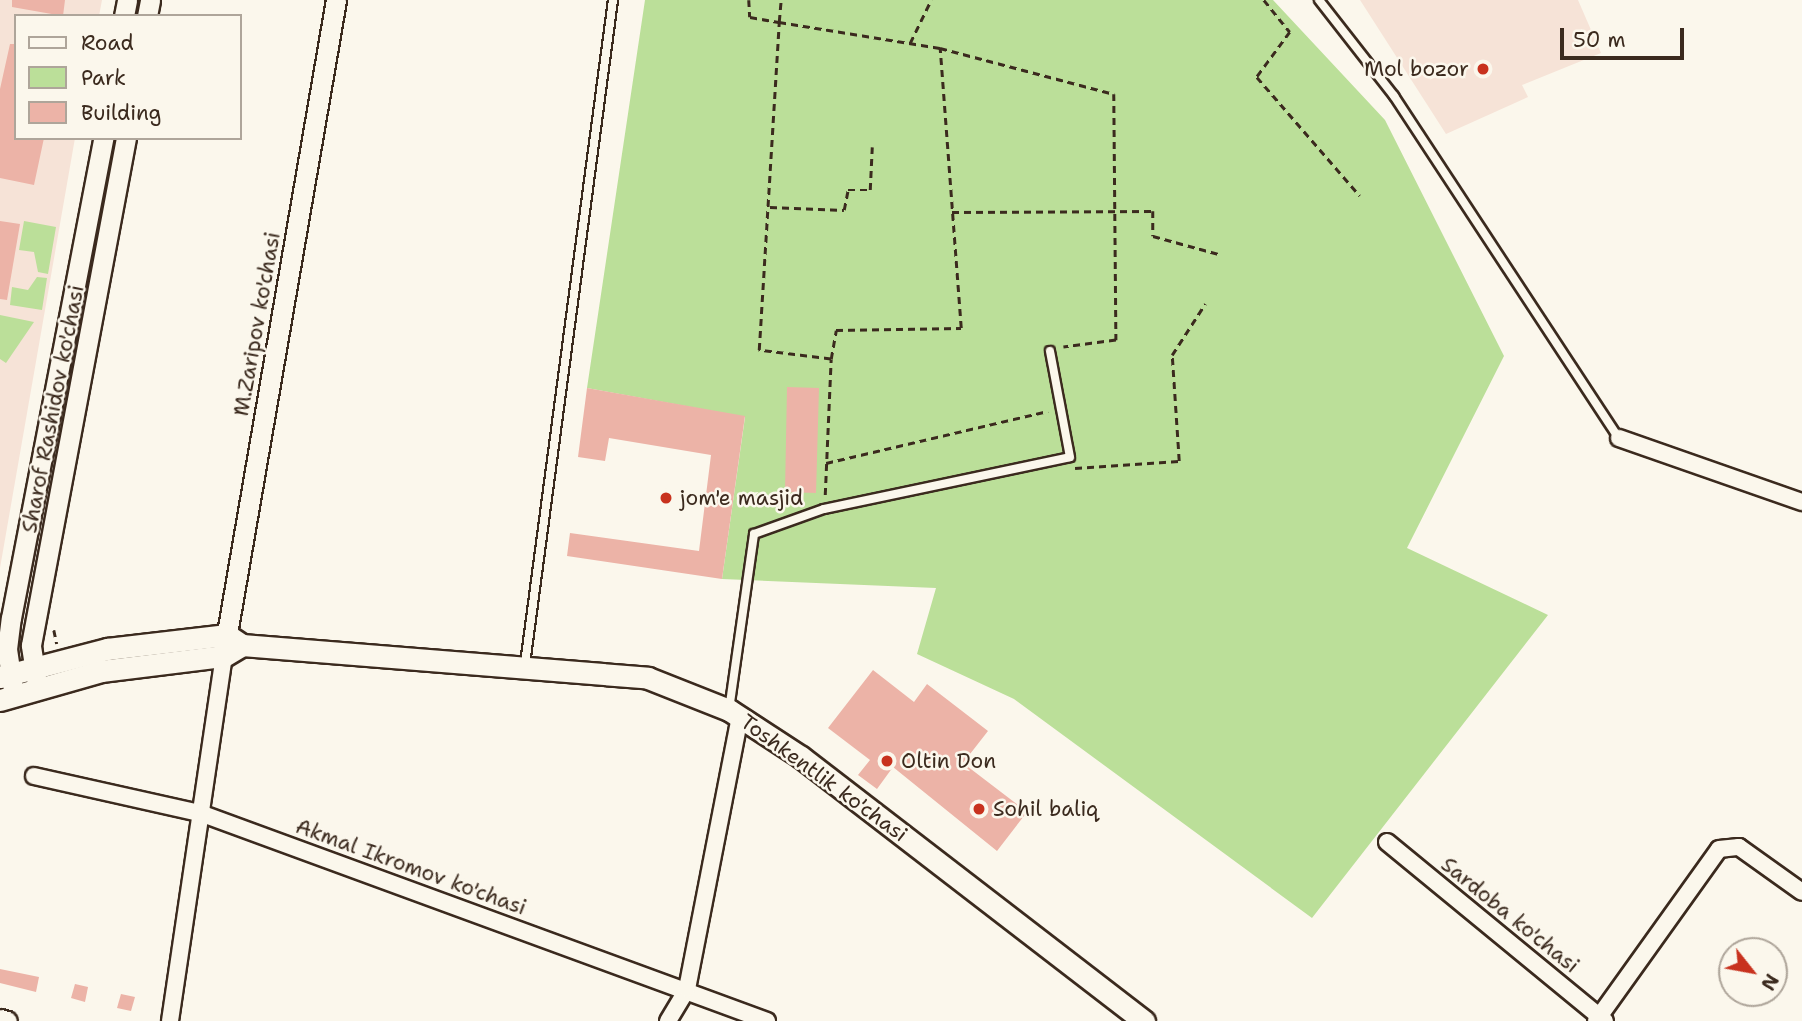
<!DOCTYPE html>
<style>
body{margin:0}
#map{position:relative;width:1802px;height:1021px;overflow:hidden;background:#fbf7ec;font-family:"Shantell Sans",sans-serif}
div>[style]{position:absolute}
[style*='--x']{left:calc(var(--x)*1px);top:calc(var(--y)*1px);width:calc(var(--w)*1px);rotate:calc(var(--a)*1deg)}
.built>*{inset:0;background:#f6e3d7}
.green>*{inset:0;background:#bbdf99}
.building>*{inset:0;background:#ecb3a7}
.path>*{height:2.5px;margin-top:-1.25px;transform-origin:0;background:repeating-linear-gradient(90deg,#3b2a1e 0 7px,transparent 0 12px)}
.roads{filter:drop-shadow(2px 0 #3b2a1e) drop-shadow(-2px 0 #3b2a1e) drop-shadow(0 2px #3b2a1e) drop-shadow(0 -2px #3b2a1e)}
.service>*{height:8px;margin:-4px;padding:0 4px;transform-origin:4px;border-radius:4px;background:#fbf7ec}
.minor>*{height:16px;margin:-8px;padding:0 8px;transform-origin:8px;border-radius:8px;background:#fbf7ec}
.tertiary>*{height:19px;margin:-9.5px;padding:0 9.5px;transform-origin:9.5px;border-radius:9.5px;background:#fbf7ec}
.secondary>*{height:21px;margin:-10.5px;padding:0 10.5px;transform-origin:10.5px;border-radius:10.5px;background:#fbf7ec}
.dots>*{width:19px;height:19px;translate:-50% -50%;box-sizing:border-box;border:4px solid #fbf7ec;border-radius:50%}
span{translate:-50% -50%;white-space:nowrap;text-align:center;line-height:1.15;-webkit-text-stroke:5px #fbf7ec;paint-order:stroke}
.poi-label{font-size:21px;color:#3b2a1e}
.right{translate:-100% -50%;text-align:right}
.left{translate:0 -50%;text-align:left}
.street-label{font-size:21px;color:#3b2a1e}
.legend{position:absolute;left:14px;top:14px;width:228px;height:126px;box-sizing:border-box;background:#fbf7ec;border:2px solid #aea59a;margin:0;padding:9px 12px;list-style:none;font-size:21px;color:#3b2a1e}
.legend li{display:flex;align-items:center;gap:14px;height:35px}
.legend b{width:35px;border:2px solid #aea59a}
.north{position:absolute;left:1718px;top:937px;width:70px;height:70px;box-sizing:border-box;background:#fbf7ec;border:2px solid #aea59a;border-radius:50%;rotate:121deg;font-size:19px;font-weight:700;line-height:28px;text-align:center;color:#3b2a1e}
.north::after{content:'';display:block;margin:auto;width:24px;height:32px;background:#c8321e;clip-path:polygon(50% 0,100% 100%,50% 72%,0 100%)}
.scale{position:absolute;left:1560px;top:28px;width:124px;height:32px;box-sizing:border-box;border:4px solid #3b2a1e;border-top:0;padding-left:9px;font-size:21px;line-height:24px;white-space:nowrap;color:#3b2a1e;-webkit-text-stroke:5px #fbf7ec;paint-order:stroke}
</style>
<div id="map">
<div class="built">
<div style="clip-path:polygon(0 0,102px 0,99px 16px,16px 16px,16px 138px,75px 138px,0 568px)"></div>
<div style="clip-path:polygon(1360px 0,1578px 0,1601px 53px,1522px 85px,1528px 97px,1446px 134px)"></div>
</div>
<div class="green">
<div style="clip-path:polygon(645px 0,1273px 0,1385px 120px,1504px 356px,1407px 548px,1548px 615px,1312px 918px,1014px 699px,917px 654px,936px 588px,722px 579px,745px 417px,587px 388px)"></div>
<div style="clip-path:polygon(24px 221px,56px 227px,48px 274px,38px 272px,34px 252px,19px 250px)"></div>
<div style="clip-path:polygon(37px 277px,47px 278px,42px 310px,10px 305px,12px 287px,28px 290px)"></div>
<div style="clip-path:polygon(0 315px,34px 322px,6px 363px,0 359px)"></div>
</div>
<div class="building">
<div style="clip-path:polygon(12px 0,65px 0,63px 16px,12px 7px)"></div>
<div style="clip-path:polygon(10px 44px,16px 44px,16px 138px,44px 138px,34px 185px,0 178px,0 89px)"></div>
<div style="clip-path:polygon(0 221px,20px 224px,7px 300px,0 299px)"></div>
<div style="clip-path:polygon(787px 387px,819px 388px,816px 493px,785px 492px)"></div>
<div style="clip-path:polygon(587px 388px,745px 416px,722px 579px,567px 556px,570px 533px,699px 551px,711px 455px,609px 438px,605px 461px,578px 457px)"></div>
<div style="clip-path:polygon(873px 670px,914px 702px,927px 684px,988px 731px,963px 763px,1027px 812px,997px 851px,893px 767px,877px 789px,858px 775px,870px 760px,828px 728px)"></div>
<div style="clip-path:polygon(0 969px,39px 977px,36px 992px,0 983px)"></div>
<div style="clip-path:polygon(75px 984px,88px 987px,85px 1002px,71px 998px)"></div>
<div style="clip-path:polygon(121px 994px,135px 997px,131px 1011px,117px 1008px)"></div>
</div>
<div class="path">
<div style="--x:749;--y:0;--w:17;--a:87"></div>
<div style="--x:750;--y:17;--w:29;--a:10"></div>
<div style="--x:779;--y:22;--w:22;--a:-85"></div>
<div style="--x:1264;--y:0;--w:41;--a:50.9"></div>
<div style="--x:1290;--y:32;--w:56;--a:126.3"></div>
<div style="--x:1257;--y:77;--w:157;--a:49.1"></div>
<div style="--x:910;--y:43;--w:48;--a:-64"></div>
<div style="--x:770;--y:207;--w:74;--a:2.3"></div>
<div style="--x:844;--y:210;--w:20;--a:-79"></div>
<div style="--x:848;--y:190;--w:22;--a:0"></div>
<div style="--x:870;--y:190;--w:43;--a:-87.3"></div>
<div style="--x:952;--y:212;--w:201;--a:-0.3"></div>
<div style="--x:1153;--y:211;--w:25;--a:90"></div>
<div style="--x:1153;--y:236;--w:68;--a:15.3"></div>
<div style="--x:831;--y:359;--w:29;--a:-80"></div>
<div style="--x:836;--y:330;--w:125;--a:-0.9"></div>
<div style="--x:961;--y:328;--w:281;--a:-94.3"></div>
<div style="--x:826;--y:463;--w:228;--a:-13.2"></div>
<div style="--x:1075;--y:468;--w:104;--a:-3.9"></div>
<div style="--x:1179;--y:461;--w:106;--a:-93.8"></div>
<div style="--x:1172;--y:355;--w:61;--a:-57.1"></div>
<div style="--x:825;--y:495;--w:136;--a:-87.5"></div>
<div style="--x:831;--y:359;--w:73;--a:-172.9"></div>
<div style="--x:759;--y:350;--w:329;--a:-86.5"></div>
<div style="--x:779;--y:22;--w:163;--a:9.2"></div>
<div style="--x:940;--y:48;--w:180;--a:14.8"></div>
<div style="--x:1114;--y:94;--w:246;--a:89.5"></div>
<div style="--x:1116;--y:340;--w:53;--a:172.5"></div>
<div style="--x:54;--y:630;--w:14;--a:78"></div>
</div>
<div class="roads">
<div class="service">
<div style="--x:1319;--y:0;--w:122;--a:52"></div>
<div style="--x:1394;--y:96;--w:409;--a:56.7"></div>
<div style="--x:525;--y:664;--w:670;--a:-82.45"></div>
<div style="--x:729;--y:710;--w:178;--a:-81.9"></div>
<div style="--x:754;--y:534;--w:74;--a:-19.7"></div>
<div style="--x:824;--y:509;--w:251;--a:-11.9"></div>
<div style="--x:1070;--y:457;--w:108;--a:-100.7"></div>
</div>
<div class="minor">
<div style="--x:1619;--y:438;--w:194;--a:19.3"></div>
<div style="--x:34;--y:776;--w:170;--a:12.6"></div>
<div style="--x:200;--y:813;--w:604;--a:20.15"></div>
<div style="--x:1387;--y:842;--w:282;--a:39.4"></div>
<div style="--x:170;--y:1021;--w:369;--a:-81.6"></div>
<div style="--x:668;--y:1021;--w:37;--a:-59"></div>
<div style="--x:687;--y:989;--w:278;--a:-79"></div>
<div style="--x:1596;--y:1021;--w:211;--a:-54.4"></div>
<div style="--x:1719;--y:849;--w:20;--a:-6"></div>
<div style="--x:1739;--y:847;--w:77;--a:35.5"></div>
</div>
<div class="tertiary">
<div style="--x:124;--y:16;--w:16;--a:-79"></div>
<div style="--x:147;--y:16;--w:16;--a:-79"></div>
<div style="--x:224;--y:651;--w:661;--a:-80.24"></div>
<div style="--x:37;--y:684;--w:39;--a:-99"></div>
<div style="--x:31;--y:645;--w:516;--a:-79.39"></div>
<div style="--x:14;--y:696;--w:48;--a:-98.5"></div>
<div style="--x:7;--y:649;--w:31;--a:-83"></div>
<div style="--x:11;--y:618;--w:489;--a:-79.1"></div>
<div style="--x:0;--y:1019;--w:7;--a:16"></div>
</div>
<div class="secondary">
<div style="--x:0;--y:677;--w:111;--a:-14.7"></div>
<div style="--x:107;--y:649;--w:121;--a:-6.7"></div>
<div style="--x:227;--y:635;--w:18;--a:34"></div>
<div style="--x:242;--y:645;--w:407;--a:4.6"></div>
<div style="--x:648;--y:678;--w:87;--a:21.6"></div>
<div style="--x:729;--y:710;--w:86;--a:33.1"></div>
<div style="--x:801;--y:757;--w:433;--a:37.6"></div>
<div style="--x:0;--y:700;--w:105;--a:-16"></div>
<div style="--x:101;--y:671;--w:124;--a:-7"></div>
<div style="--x:224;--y:656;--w:21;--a:-31"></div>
</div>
</div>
<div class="dots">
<div style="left:1483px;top:69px;background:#c8321e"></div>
<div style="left:666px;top:498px;background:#c8321e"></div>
<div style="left:887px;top:761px;background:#c8321e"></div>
<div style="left:979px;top:809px;background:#c8321e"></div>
</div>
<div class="poi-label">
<span class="right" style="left:1469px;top:69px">Mol bozor</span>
<span class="left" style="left:680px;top:498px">jom'e masjid</span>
<span class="left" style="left:901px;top:761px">Oltin Don</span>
<span class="left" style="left:993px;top:809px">Sohil baliq</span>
</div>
<div class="street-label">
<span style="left:257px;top:324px;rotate:-80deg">M.Zaripov ko'chasi</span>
<span style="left:53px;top:409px;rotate:-79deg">Sharof Rashidov ko'chasi</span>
<span style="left:824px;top:778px;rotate:36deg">Toshkentlik ko'chasi</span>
<span style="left:411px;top:867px;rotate:20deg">Akmal Ikromov ko'chasi</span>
<span style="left:1510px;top:915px;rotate:39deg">Sardoba ko'chasi</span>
</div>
<ul class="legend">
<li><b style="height:9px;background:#fbf7ec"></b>Road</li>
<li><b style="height:19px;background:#bbdf99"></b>Park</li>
<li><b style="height:19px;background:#ecb3a7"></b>Building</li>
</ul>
<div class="north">N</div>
<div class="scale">50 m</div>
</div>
